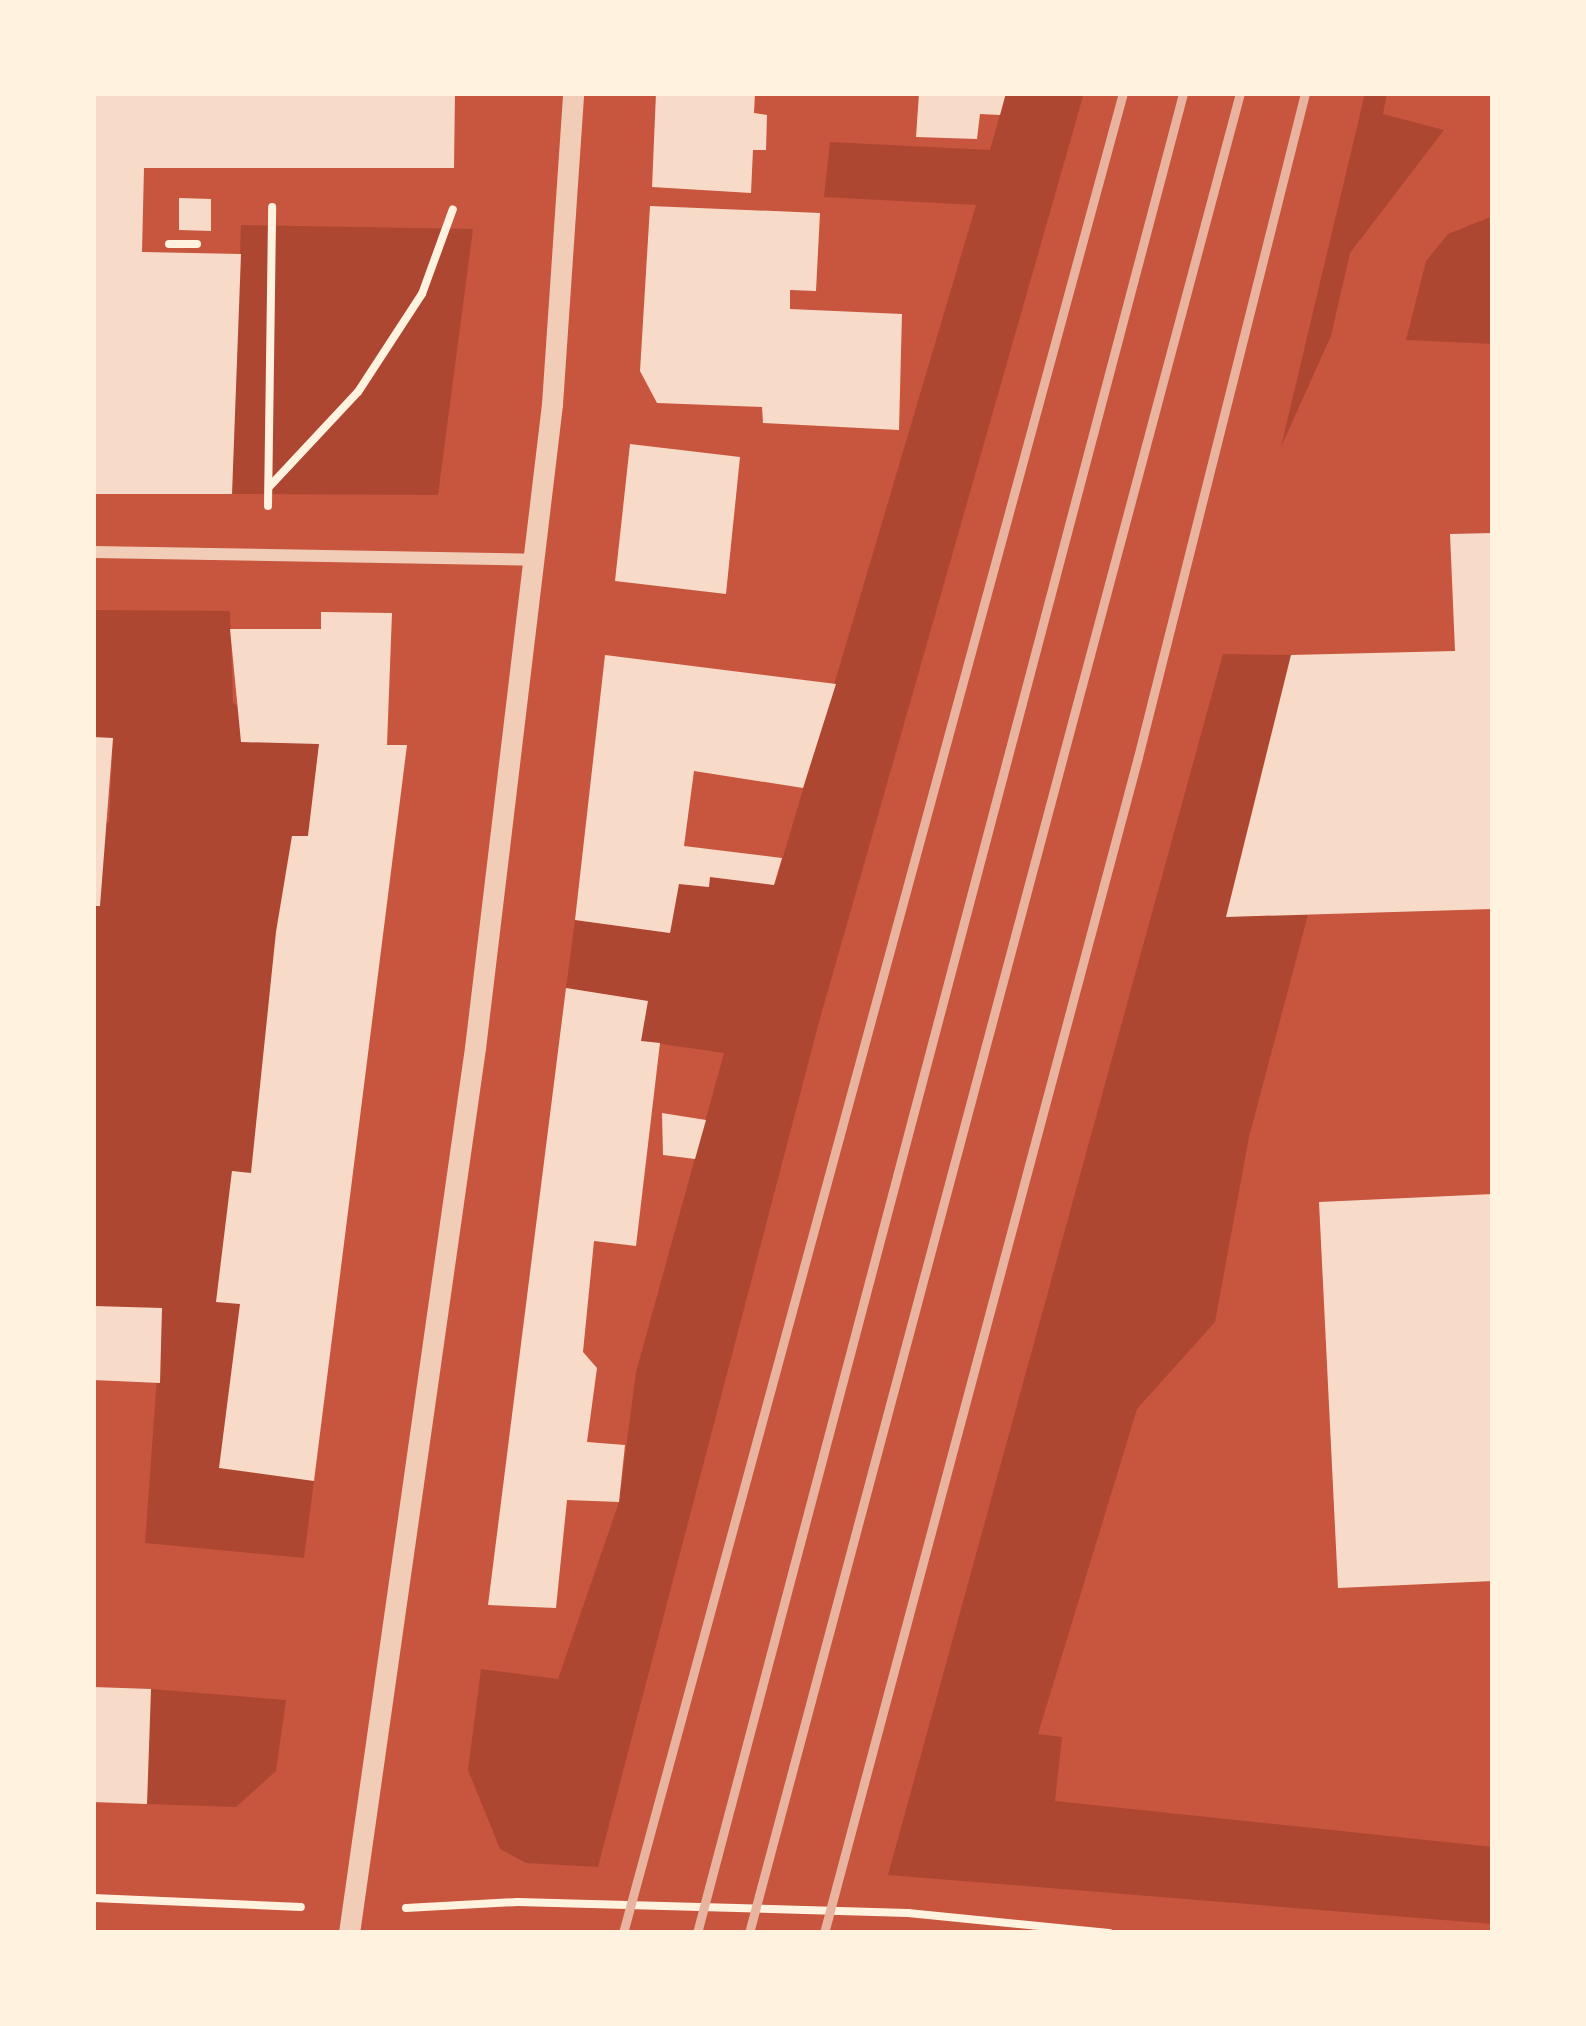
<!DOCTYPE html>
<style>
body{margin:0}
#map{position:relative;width:1586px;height:2026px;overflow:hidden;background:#c8553d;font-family:"PT Sans",sans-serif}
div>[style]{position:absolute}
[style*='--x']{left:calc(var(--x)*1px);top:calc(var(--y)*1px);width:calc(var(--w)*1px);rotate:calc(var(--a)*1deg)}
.green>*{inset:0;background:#ae4732}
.building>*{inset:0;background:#f7dbc8}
.path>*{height:8px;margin:-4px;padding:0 4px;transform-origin:4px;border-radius:4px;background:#fff3e0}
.minor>*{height:12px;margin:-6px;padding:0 6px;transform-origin:6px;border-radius:6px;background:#f1ccb7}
.tertiary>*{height:21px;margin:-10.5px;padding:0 10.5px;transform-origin:10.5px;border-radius:10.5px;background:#f1ccb7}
.rail>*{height:9px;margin:-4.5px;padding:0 4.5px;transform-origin:4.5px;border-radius:4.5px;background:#e9b49f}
span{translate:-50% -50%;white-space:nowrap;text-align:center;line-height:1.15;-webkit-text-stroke:9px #fff3e0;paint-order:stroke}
.frame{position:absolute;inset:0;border:96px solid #fff3e0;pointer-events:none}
</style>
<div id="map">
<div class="green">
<div style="clip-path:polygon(1006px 93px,1084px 93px,819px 1022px,598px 1867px,526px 1863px,500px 1849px,468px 1770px,481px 1669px,558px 1679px,619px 1502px,636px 1372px,724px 1053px,641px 1041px,647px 1001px,566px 988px,575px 920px,670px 933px,679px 884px,708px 887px,710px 877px,775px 884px,976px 205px,824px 197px,830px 142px,990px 150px)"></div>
<div style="clip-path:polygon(1365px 93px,1387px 93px,1383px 114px,1444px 130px,1350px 253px,1331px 336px,1281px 447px)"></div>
<div style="clip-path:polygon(1493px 216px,1493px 344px,1406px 340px,1426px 261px,1448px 234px)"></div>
<div style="clip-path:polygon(241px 225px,473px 229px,438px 495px,232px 494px)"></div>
<div style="clip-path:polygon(93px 610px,230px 611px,233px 703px,319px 744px,308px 836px,292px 836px,276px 932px,251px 1173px,232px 1172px,216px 1301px,240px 1304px,220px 1467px,314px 1481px,304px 1558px,145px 1543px,162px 1309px,93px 1306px,93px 906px,102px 822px,109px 822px,113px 739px,93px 737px)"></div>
<div style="clip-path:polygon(1223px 654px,1291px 655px,1226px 916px,1308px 915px,1249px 1137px,1215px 1322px,1137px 1409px,1038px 1734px,1062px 1737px,1055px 1801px,1493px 1847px,1493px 1924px,888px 1875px)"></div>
<div style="clip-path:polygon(151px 1689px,286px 1700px,276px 1771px,236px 1807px,147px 1804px)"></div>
</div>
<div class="building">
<div style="clip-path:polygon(93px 93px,455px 93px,454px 168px,144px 168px,142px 252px,241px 254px,232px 494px,93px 494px)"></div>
<div style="clip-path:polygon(656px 93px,755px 93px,754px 113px,767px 115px,766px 150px,753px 150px,751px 193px,652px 187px)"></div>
<div style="clip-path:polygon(919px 93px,1006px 93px,1000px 115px,980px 114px,977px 139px,916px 137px)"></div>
<div style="clip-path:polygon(179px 198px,211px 199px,211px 231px,179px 230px)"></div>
<div style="clip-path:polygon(650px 206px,820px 213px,816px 291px,790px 290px,790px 309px,902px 314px,899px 430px,763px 423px,762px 407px,657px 403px,640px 371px)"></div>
<div style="clip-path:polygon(630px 444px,740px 457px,726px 594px,615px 581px)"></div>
<div style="clip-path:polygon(1493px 533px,1493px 909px,1226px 917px,1291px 655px,1455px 651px,1450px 534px)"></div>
<div style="clip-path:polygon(321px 612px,392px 613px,387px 745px,407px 745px,314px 1481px,219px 1468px,240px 1304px,216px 1302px,232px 1171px,251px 1173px,276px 932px,292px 836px,308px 836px,319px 744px,241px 742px,230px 629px,321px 629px)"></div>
<div style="clip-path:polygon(605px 655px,836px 684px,803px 788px,694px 771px,684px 846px,782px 858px,774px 885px,710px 877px,709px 887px,679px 884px,670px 933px,575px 920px)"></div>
<div style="clip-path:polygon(93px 737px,113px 738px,100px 906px,93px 906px)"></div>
<div style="clip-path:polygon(566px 988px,648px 1001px,641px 1041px,660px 1043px,636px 1246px,594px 1241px,583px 1352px,597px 1368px,587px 1442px,625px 1445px,619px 1502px,567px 1500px,556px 1608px,488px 1605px)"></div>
<div style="clip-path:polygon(662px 1113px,706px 1120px,695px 1159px,663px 1155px)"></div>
<div style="clip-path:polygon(1493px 1194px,1493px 1581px,1338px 1588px,1319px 1202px)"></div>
<div style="clip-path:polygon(93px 1306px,162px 1308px,160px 1383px,93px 1380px)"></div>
<div style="clip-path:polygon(93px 1687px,151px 1689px,147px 1804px,93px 1802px)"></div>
</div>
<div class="path">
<div style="--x:169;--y:244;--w:28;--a:0"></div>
<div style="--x:269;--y:487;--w:130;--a:-46.9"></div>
<div style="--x:358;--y:392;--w:117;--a:-56.9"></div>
<div style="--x:422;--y:294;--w:90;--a:-70"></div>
<div style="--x:268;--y:506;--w:299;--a:-89.2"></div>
<div style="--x:93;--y:1898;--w:208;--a:2.5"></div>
<div style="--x:406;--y:1908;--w:112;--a:-3.1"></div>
<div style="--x:518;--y:1902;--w:390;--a:1.6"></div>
<div style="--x:908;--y:1913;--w:202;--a:5.7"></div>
</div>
<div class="minor">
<div style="--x:93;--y:552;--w:440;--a:1"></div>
</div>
<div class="tertiary">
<div style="--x:349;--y:1933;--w:894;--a:-81.9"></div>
<div style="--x:475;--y:1048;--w:649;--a:-83.18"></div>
<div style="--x:552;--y:404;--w:312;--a:-86.1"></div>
</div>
<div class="rail">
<div style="--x:623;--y:1933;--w:1907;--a:-74.8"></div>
<div style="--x:697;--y:1933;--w:1903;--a:-75.2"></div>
<div style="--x:749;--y:1933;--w:1904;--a:-75.06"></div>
<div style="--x:824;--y:1933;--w:1217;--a:-75.05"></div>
<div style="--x:1138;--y:757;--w:685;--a:-75.88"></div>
</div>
<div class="frame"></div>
</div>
